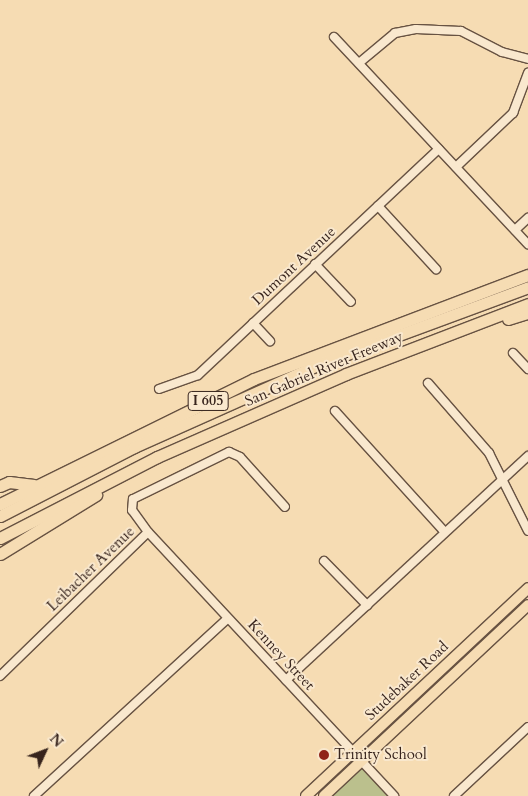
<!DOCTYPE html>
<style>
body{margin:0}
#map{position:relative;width:528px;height:796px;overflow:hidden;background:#f6dcb3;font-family:Cardo,serif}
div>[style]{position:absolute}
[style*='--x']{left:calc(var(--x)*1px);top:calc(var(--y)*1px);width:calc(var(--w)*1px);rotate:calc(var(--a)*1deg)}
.green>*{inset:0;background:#bbc08d}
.roads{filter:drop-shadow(1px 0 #675242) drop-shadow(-1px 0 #675242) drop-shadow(0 1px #675242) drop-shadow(0 -1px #675242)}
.minor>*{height:8px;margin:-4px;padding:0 4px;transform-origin:4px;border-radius:4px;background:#f9e8ce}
.major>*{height:10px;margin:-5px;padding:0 5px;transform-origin:5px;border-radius:5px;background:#f6dcb3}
.highway>*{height:11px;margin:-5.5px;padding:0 5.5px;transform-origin:5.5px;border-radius:5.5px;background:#f6dcb3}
.dots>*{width:14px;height:14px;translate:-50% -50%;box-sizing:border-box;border:2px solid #f9e8ce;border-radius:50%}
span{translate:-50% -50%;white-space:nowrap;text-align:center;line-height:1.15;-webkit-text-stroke:4px #f9e8ce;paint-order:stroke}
.shield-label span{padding:1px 4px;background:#f9e8ce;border:1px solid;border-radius:4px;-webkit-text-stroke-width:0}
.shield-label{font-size:14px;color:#37241d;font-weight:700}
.street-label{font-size:15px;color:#37241d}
.poi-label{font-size:15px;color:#37241d}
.left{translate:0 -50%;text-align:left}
.north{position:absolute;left:20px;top:726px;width:50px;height:50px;-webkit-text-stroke:4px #f9e8ce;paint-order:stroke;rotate:47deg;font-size:14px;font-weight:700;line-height:20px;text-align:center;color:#37241d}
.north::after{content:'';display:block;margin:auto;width:18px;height:22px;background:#37241d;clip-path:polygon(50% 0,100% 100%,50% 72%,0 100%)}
</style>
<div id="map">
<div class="green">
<div style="clip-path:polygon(362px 768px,389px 796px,332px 796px)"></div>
</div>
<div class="roads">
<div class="minor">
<div style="--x:334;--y:37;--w:284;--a:46.9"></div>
<div style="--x:359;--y:63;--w:47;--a:-39.8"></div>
<div style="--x:395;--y:33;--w:21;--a:-11"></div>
<div style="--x:416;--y:29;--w:45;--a:2.5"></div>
<div style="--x:461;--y:31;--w:46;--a:27.1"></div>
<div style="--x:502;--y:52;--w:27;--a:15"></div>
<div style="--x:456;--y:167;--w:79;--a:-43.5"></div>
<div style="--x:513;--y:113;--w:43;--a:-69.4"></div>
<div style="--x:378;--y:206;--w:86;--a:47.4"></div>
<div style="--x:515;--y:230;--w:18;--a:-43"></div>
<div style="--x:315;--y:264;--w:52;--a:46.5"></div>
<div style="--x:253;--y:323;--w:25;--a:47"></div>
<div style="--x:513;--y:353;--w:22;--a:47"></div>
<div style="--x:428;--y:383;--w:93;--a:48.9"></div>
<div style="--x:489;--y:453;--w:87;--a:63.4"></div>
<div style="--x:159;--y:389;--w:41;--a:-19.7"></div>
<div style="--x:198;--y:375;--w:330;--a:-43.2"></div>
<div style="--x:335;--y:411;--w:162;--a:47.8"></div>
<div style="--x:148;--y:532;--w:361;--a:47"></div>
<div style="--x:324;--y:561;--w:62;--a:45.7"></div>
<div style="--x:0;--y:676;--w:206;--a:-44.2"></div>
<div style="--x:148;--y:532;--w:27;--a:-126"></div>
<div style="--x:132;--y:510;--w:11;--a:-85"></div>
<div style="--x:133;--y:499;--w:107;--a:-26.1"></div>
<div style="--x:229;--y:452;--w:12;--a:24"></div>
<div style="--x:240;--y:457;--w:67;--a:48"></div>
<div style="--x:286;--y:680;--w:330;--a:-42.8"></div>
<div style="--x:34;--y:796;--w:263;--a:-42.5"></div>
<div style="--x:454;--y:796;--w:101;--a:-43"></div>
</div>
<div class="major">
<div style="--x:306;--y:796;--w:304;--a:-43.1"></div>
<div style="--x:324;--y:796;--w:279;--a:-43.1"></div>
</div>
<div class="highway">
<div style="--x:508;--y:319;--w:21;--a:-17"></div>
<div style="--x:0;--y:486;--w:10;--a:-24"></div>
<div style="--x:9;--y:482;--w:25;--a:7"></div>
<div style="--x:0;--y:504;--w:283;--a:-26.2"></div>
<div style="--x:254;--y:379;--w:293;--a:-20.8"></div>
<div style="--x:0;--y:516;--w:151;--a:-27.2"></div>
<div style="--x:134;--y:447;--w:198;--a:-24.1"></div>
<div style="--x:315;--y:366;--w:227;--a:-20.3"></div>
<div style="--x:0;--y:538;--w:177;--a:-27.3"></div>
<div style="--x:157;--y:457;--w:206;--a:-23.7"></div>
<div style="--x:346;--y:374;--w:195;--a:-21"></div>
<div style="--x:0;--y:554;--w:113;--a:-31.6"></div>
</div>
</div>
<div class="dots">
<div style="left:324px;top:755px;background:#8f2418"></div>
</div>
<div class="shield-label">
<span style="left:208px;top:401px">I 605</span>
</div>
<div class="street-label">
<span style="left:294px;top:266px;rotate:-43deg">Dumont Avenue</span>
<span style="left:324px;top:369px;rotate:-23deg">San Gabriel River Freeway</span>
<span style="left:91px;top:569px;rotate:-44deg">Leibacher Avenue</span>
<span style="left:281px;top:655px;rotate:47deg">Kenney Street</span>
<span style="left:407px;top:681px;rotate:-43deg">Studebaker Road</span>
</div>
<div class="poi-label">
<span class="left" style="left:334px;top:755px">Trinity School</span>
</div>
<div class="north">N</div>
</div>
